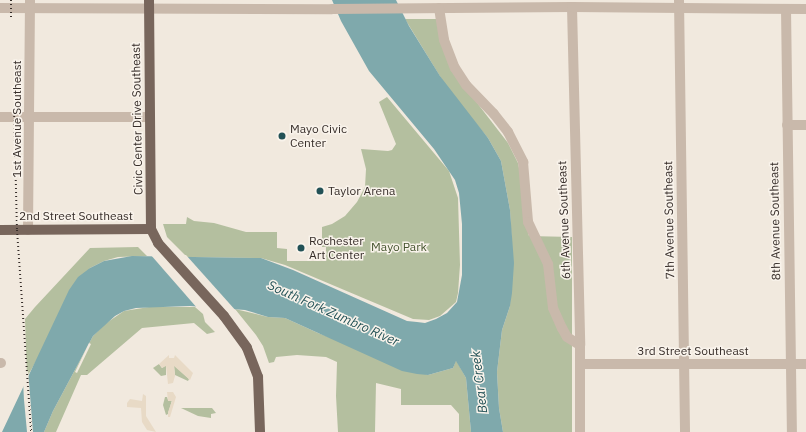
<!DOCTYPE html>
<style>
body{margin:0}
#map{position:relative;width:806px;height:432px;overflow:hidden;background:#f1e9de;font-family:"IBM Plex Sans",sans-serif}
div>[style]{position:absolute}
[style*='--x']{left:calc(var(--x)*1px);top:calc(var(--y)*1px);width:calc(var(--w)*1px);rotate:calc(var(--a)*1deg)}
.green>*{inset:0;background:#b4bf9f}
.plaza>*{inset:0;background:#e8dac6}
.water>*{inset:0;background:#7fa9ac}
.pier>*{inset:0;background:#f1e9de}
.minor>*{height:10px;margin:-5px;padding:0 5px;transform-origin:5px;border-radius:5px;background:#c9b9ab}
.major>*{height:10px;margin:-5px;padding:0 5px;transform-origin:5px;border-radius:5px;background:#78665c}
.rail>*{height:2px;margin-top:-1px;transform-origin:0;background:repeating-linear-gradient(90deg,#372e2a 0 1px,transparent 0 4px)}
.dots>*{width:11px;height:11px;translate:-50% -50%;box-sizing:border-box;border:2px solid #f9f3eb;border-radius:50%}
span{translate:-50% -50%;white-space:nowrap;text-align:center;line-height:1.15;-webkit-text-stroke:3px #f9f3eb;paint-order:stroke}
.street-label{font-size:12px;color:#372e2a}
.poi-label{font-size:12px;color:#372e2a}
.left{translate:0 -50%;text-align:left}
.park-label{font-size:12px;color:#45542f}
.water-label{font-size:13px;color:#225156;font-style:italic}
</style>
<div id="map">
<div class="green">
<div style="clip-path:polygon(405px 19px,438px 19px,464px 86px,508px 143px,518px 163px,521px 178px,524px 216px,529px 236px,572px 237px,572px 432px,503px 432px,499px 408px,497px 372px,502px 330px,510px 306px,512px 248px,510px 210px,501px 161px,488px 138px,449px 91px)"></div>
<div style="clip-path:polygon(387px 97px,449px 171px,458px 198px,460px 265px,458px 293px,456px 302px,440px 316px,429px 320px,413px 319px,285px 265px,261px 258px,187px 257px,167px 237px,163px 224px,186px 224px,187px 217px,194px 221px,214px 223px,246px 232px,277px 232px,277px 248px,287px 249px,287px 261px,326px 261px,326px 247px,322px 247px,322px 227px,332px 224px,345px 216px,357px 202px,365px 187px,366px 169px,361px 149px,388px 151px,392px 150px,396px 144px,379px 102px)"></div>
<div style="clip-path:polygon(138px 247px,147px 256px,118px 257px,104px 261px,90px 268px,27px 377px,25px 319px,35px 307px,90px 248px)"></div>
<div style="clip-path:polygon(149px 307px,195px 307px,203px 314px,205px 322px,215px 332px,207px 334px,194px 323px,142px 328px,87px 375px,81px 375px,56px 432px,44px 432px,53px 411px,93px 336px,105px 324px,124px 311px)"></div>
<div style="clip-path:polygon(235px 309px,268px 317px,285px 318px,318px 333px,428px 375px,453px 368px,456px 360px,466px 378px,471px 432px,459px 432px,459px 414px,451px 405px,401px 405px,401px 389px,376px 383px,375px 432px,338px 432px,336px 396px,337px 362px,326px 357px,297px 355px,276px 357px,274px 362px,269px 363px,263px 346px,256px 335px)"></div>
<div style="clip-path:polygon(159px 364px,162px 368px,166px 365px,166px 375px,161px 376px,153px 368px)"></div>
<div style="clip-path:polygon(174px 365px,189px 379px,188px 381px,175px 375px)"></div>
<div style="clip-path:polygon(165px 397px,167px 397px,168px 400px,172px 400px,168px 414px,166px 415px,163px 405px)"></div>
<div style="clip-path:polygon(181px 408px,212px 408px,216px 413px,211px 414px,211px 418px,198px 416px)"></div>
</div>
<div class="plaza">
<div style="clip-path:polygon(169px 355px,169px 358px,174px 358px,175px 355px,193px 373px,190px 380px,174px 366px,175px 376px,173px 383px,168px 384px,166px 366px,162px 368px,159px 364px)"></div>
<div style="clip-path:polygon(167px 392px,173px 392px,176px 397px,170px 417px,168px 417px,168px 412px,172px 401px,168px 401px)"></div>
<div style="clip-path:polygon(143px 394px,146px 396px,146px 416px,156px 432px,147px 430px,142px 422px,141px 408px,127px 407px,127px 403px,130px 399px,142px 401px)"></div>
</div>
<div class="water">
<div style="clip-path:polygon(332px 0,396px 0,409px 26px,440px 76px,488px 138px,501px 161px,510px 210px,514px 263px,512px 293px,510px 306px,502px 330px,497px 372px,499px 408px,503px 432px,471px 432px,466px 378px,456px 361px,453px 368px,428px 375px,417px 374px,402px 371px,285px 318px,268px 317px,245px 310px,190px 306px,136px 308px,124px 311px,115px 316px,93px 336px,53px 411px,44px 432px,2px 432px,69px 290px,78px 277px,90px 268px,104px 261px,132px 256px,261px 258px,293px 270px,407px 321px,417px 322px,425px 323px,436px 319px,447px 313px,457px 302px,462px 275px,462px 224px,459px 193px,455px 180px,434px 149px,369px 71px,341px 21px)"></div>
</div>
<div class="pier">
<div style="clip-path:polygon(150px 254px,186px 255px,237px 312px,198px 309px)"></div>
<div style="clip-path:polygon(89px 343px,91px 344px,77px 373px,75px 372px)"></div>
<div style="clip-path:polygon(28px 370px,33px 432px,27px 432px,24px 400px,23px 381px)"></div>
</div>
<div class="minor">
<div style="--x:679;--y:0;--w:432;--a:89.2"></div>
<div style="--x:572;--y:7;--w:338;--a:88.6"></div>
<div style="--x:580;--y:345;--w:87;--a:90"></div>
<div style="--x:0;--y:8;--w:332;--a:0.2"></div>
<div style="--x:332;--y:9;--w:240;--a:-0.5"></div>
<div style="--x:572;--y:7;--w:234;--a:0.5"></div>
<div style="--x:439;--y:8;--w:32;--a:81"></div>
<div style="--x:444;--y:40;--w:30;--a:69"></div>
<div style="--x:455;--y:68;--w:20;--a:57"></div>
<div style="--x:466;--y:85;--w:40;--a:46"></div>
<div style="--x:494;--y:114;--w:23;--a:52"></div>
<div style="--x:508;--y:132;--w:34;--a:63"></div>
<div style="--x:523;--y:162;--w:60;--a:85.2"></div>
<div style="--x:528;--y:222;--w:47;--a:64.5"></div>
<div style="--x:548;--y:264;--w:44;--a:83.5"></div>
<div style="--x:553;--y:308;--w:22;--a:66"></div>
<div style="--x:562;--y:328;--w:10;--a:61"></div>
<div style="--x:567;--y:337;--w:15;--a:32"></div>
<div style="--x:786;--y:9;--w:423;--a:89.2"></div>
<div style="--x:0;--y:117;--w:150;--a:0"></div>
<div style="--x:787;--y:125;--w:19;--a:0"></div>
<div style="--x:28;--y:230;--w:230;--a:-89.5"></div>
<div style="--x:0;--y:363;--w:1;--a:0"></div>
<div style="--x:580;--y:364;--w:226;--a:0"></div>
</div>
<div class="major">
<div style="--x:149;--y:0;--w:229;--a:89.5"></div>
<div style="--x:151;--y:229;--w:16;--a:63"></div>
<div style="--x:158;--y:243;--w:98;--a:47.9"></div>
<div style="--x:224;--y:316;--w:39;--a:54"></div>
<div style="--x:247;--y:348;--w:31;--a:69"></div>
<div style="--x:258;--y:377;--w:55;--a:87.9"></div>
<div style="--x:0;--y:230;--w:151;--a:-0.4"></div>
</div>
<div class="rail">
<div style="--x:11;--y:0;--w:19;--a:90"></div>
<div style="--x:14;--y:108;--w:122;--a:88.6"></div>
<div style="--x:17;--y:230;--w:202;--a:86"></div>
</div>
<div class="dots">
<div style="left:282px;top:136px;background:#225156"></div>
<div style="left:320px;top:191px;background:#225156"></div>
<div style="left:301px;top:248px;background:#225156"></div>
</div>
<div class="street-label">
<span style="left:17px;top:119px;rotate:-90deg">1st Avenue Southeast</span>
<span style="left:137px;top:119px;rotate:-91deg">Civic Center Drive Southeast</span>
<span style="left:76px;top:216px">2nd Street Southeast</span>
<span style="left:564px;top:220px;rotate:-92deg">6th Avenue Southeast</span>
<span style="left:669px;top:220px;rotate:-91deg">7th Avenue Southeast</span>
<span style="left:775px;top:221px;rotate:-91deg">8th Avenue Southeast</span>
<span style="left:693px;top:351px">3rd Street Southeast</span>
</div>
<div class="poi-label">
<span class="left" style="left:290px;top:136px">Mayo Civic<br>Center</span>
<span class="left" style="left:328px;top:191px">Taylor Arena</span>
<span class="left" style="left:309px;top:248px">Rochester<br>Art Center</span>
</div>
<div class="park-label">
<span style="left:399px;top:247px">Mayo Park</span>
</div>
<div class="water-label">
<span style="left:333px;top:314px;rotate:24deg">South Fork Zumbro River</span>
<span style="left:480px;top:382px;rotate:-97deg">Bear Creek</span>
</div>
</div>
